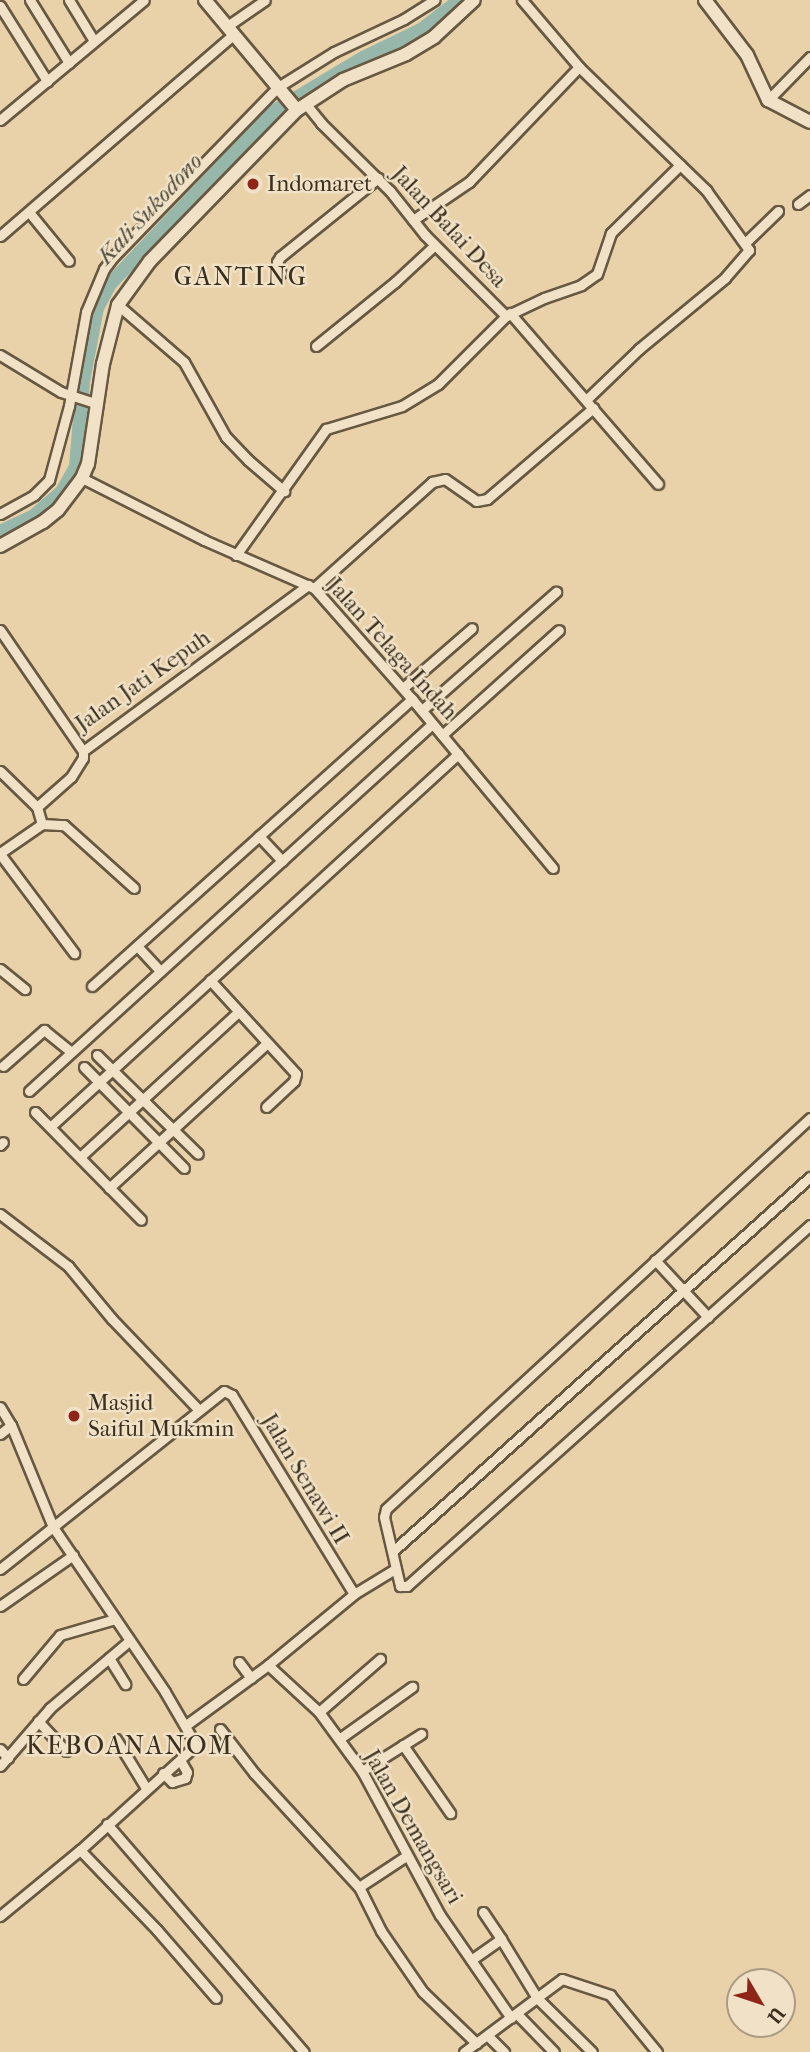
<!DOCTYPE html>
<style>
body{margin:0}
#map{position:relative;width:810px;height:2052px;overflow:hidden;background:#e9d2a9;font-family:"IM FELL French Canon",serif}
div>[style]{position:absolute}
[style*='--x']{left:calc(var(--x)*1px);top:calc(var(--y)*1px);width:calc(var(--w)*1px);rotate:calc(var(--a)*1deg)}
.river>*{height:14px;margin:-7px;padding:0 7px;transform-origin:7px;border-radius:7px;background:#97b7ab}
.roads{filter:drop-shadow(2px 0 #675842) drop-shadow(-2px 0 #675842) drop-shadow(0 2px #675842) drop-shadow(0 -2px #675842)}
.street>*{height:9px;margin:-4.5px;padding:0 4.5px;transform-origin:4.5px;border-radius:4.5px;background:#f1e2c7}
.secondary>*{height:12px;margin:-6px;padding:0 6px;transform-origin:6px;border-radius:6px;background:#f1e2c7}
.dots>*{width:19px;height:19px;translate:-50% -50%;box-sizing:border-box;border:4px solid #f1e2c7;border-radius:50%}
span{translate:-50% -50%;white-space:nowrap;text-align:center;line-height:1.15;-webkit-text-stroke:5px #f1e2c7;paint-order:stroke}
.poi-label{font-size:23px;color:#3c301f}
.left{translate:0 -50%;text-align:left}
.street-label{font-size:23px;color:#3c301f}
.water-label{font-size:24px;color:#4e4b3b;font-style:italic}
.quarter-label{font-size:26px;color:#3c301f;letter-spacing:2px}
.north{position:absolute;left:726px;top:1968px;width:70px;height:70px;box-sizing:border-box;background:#f1e2c7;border:2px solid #a99b84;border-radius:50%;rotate:129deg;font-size:19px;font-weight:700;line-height:28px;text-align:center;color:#3c301f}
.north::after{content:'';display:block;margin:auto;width:24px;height:32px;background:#8f2418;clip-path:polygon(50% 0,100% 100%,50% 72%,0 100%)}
</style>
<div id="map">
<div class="river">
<div style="--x:0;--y:532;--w:38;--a:-25"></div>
<div style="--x:34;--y:516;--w:37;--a:-41"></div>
<div style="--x:62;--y:492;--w:29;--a:-61"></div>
<div style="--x:76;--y:467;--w:85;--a:-85.3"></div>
<div style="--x:83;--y:382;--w:75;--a:-79.3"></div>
<div style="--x:97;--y:308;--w:27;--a:-62"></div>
<div style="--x:110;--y:284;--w:237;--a:-46.5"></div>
<div style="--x:273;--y:112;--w:105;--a:-31"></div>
<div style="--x:363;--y:58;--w:64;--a:-25.8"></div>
<div style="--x:421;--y:30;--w:49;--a:-37.6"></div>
</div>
<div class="roads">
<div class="street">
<div style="--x:30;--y:0;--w:74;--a:58.2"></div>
<div style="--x:69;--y:0;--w:48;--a:58.6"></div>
<div style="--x:522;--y:0;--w:88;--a:49.6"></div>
<div style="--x:579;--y:67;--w:177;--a:44.1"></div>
<div style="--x:706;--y:190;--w:74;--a:54.4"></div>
<div style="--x:749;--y:250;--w:37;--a:131"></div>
<div style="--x:725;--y:278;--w:112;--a:140.5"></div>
<div style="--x:639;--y:349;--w:72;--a:136.1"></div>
<div style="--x:0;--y:6;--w:89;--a:57.9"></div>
<div style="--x:226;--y:27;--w:47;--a:-34.7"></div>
<div style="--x:768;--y:100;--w:60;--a:-45.7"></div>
<div style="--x:305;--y:103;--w:26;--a:51"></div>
<div style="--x:321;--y:123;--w:97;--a:44.6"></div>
<div style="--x:390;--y:191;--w:56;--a:51.5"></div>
<div style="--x:425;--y:235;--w:115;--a:45"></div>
<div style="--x:0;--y:120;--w:187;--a:-39.8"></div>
<div style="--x:798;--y:204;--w:15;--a:-37"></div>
<div style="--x:29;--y:212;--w:63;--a:50.8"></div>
<div style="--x:413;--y:220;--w:68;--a:-34.2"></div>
<div style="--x:469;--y:182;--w:159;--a:-46.3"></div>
<div style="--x:0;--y:236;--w:308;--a:-40.8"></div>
<div style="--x:745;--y:243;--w:46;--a:-44.1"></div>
<div style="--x:281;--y:273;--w:12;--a:-110"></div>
<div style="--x:277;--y:262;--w:6;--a:-59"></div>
<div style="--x:280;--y:257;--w:126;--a:-38.9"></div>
<div style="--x:118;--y:305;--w:87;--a:40.8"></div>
<div style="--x:184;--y:362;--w:86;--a:60.8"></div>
<div style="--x:226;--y:437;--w:32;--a:46"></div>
<div style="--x:248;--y:460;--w:48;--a:40.7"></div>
<div style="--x:510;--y:313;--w:226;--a:49.1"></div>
<div style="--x:316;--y:346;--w:102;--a:-39"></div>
<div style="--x:395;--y:282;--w:54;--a:-42.8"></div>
<div style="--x:0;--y:355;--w:71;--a:31.2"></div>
<div style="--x:61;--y:392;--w:38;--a:18"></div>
<div style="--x:82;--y:478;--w:137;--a:26.9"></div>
<div style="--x:204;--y:540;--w:120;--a:23.6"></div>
<div style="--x:314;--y:588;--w:148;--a:48.6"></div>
<div style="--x:412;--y:699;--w:220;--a:50.2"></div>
<div style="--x:0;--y:514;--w:39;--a:-29"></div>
<div style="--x:34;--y:495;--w:21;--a:-45"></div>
<div style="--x:49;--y:480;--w:77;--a:-74.9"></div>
<div style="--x:69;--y:406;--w:96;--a:-79.7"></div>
<div style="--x:86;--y:312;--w:47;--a:-67.3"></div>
<div style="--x:104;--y:269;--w:15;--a:-53"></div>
<div style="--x:113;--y:257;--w:237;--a:-45.9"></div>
<div style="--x:278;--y:87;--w:66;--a:-32"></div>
<div style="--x:334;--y:52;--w:77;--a:-25.2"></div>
<div style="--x:404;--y:19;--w:36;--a:-32"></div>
<div style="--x:236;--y:555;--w:155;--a:-54.5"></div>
<div style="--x:326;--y:429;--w:79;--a:-16.8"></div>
<div style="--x:402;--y:406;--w:42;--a:-31.4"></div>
<div style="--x:438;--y:384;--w:96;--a:-45"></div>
<div style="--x:506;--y:316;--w:42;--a:-25.3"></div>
<div style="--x:544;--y:298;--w:39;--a:-19"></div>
<div style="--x:581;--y:285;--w:19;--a:-35"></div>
<div style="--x:597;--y:274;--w:43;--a:-71.1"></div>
<div style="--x:611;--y:233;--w:97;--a:-44.6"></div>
<div style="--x:314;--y:588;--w:159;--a:-41.9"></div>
<div style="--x:432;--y:482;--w:13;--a:-13"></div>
<div style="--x:445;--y:479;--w:38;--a:35"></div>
<div style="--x:476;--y:501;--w:11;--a:-10"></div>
<div style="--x:487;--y:499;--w:140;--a:-40.6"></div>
<div style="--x:0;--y:630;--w:147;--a:55.6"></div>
<div style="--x:403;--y:688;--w:91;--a:-41"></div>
<div style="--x:422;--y:710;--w:179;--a:-41.4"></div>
<div style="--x:442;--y:735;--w:157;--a:-41.9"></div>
<div style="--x:83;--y:751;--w:280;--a:-36.4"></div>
<div style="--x:0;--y:771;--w:52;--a:44.2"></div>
<div style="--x:37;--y:807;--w:18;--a:74"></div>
<div style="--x:42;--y:824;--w:51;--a:145.4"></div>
<div style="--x:37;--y:807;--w:45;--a:-41.4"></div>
<div style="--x:71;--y:777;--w:22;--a:-58"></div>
<div style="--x:83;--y:758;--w:7;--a:-90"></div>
<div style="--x:42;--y:824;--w:22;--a:3"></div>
<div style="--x:64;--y:825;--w:94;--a:42"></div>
<div style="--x:259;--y:836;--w:34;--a:47"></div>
<div style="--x:0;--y:854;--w:124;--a:53.2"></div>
<div style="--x:137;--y:946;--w:34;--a:47"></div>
<div style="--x:0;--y:969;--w:32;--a:39"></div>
<div style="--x:210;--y:980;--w:127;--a:47.5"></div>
<div style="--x:296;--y:1074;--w:7;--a:106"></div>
<div style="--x:294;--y:1081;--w:38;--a:137"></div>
<div style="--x:92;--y:986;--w:430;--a:-41.9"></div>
<div style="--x:97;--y:1055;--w:141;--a:44.4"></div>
<div style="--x:3;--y:1066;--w:55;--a:-41.3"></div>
<div style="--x:44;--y:1030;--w:35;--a:39"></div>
<div style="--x:84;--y:1067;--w:142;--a:45.3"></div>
<div style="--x:29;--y:1091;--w:545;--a:-42.32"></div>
<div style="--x:35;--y:1112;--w:151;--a:45.5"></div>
<div style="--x:810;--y:1118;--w:577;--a:137.32"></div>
<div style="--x:386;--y:1509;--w:8;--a:104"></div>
<div style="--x:384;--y:1517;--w:71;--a:76.9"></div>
<div style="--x:400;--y:1586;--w:7;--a:0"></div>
<div style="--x:407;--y:1586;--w:541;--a:-41.85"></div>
<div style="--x:50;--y:1127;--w:553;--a:-42.43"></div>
<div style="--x:0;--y:1145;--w:4;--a:-45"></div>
<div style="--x:80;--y:1157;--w:214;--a:-42.5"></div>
<div style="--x:109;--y:1188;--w:214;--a:-42.5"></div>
<div style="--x:0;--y:1214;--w:86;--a:37.4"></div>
<div style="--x:68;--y:1266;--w:69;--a:50.3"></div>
<div style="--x:112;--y:1319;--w:126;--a:46.3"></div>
<div style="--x:655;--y:1260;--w:78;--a:47.1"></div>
<div style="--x:0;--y:1407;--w:21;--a:59"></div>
<div style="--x:11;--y:1425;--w:110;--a:67.6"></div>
<div style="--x:53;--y:1527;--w:199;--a:55.8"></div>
<div style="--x:165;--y:1692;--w:61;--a:59.7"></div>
<div style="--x:196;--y:1745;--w:156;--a:137.8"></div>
<div style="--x:80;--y:1850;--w:104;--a:140.5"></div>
<div style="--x:0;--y:1434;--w:14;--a:-39"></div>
<div style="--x:393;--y:1551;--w:560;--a:-41.89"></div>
<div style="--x:0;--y:1569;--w:286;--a:-38.5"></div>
<div style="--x:224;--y:1391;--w:9;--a:27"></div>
<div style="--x:232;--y:1395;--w:233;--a:58.5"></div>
<div style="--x:0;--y:1606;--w:89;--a:-34.9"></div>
<div style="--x:109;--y:1658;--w:31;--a:58"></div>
<div style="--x:239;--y:1662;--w:20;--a:53"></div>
<div style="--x:268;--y:1665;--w:69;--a:42.7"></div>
<div style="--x:319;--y:1712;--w:73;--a:53.9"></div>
<div style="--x:362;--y:1771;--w:164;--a:61.6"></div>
<div style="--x:440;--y:1915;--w:125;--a:55.4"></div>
<div style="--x:23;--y:1679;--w:57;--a:-49.9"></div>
<div style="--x:60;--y:1635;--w:57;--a:-16.2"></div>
<div style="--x:319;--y:1712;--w:81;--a:-41"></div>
<div style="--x:38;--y:1721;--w:41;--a:47"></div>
<div style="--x:186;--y:1725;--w:102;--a:-36.2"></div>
<div style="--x:268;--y:1665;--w:112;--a:-39.5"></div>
<div style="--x:354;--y:1594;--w:48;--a:-31.4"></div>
<div style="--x:220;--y:1729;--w:56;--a:52.3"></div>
<div style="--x:254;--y:1773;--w:155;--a:47.4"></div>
<div style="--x:359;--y:1887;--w:49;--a:63.4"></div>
<div style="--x:381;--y:1931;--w:74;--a:55.5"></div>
<div style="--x:423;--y:1992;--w:74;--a:43.9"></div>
<div style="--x:116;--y:1739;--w:57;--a:58.5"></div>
<div style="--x:339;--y:1739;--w:90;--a:-35.5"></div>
<div style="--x:403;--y:1745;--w:83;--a:55.3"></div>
<div style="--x:0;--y:1749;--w:12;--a:48"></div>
<div style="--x:0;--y:1766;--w:77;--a:-49.2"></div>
<div style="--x:50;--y:1708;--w:104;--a:-40.3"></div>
<div style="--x:362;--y:1771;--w:70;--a:-32.1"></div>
<div style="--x:163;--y:1773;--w:13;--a:45"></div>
<div style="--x:172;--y:1782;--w:14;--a:-17"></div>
<div style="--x:185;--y:1778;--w:6;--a:-72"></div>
<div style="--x:187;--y:1772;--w:14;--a:-120"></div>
<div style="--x:107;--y:1824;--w:301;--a:49.2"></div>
<div style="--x:80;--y:1850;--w:111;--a:46.1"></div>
<div style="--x:157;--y:1930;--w:90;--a:49.1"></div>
<div style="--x:359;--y:1887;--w:56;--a:-33.4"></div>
<div style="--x:483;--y:1912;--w:32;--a:56"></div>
<div style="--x:471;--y:1960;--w:37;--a:-35"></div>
<div style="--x:501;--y:1939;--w:69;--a:58.6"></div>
<div style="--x:537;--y:1998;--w:77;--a:44.5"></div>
<div style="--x:517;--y:2014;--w:53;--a:45.8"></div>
<div style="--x:488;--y:2036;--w:23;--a:45"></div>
<div style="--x:464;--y:2052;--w:122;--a:-36.7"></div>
<div style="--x:562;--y:1979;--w:51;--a:18.4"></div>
<div style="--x:610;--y:1995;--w:74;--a:50.5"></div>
</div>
<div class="secondary">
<div style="--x:205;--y:0;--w:143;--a:50.1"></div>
<div style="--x:705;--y:0;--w:69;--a:52.6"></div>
<div style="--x:747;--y:55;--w:50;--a:65"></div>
<div style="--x:768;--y:100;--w:47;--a:27.6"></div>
<div style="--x:0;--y:546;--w:49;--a:-29.2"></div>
<div style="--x:43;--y:522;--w:19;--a:-39"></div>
<div style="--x:58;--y:510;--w:40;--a:-53"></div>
<div style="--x:82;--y:478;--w:15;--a:-67"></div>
<div style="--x:88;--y:464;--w:101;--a:-81.5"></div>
<div style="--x:103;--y:364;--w:61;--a:-75.7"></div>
<div style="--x:118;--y:305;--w:54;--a:-54"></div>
<div style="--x:150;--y:261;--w:211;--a:-45.8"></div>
<div style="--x:297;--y:110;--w:55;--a:-33.1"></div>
<div style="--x:343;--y:80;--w:68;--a:-22.4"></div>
<div style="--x:406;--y:54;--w:33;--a:-31"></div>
<div style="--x:434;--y:37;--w:54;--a:-42.8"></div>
</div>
</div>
<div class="dots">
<div style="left:253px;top:184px;background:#8f2418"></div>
<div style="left:74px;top:1416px;background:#8f2418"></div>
</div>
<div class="poi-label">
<span class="left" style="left:267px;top:184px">Indomaret</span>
<span class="left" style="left:88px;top:1416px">Masjid<br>Saiful Mukmin</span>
</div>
<div class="street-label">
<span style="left:449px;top:227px;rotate:47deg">Jalan Balai Desa</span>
<span style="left:392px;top:649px;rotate:48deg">Jalan Telaga Indah</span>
<span style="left:143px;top:681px;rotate:-35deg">Jalan Jati Kepuh</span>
<span style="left:305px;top:1479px;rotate:59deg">Jalan Senawi II</span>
<span style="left:413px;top:1827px;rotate:60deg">Jalan Demangsari</span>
</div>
<div class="water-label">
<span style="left:150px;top:209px;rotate:-47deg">Kali Sukodono</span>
</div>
<div class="quarter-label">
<span style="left:241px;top:277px">GANTING</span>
<span style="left:130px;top:1746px">KEBOANANOM</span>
</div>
<div class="north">U</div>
</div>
